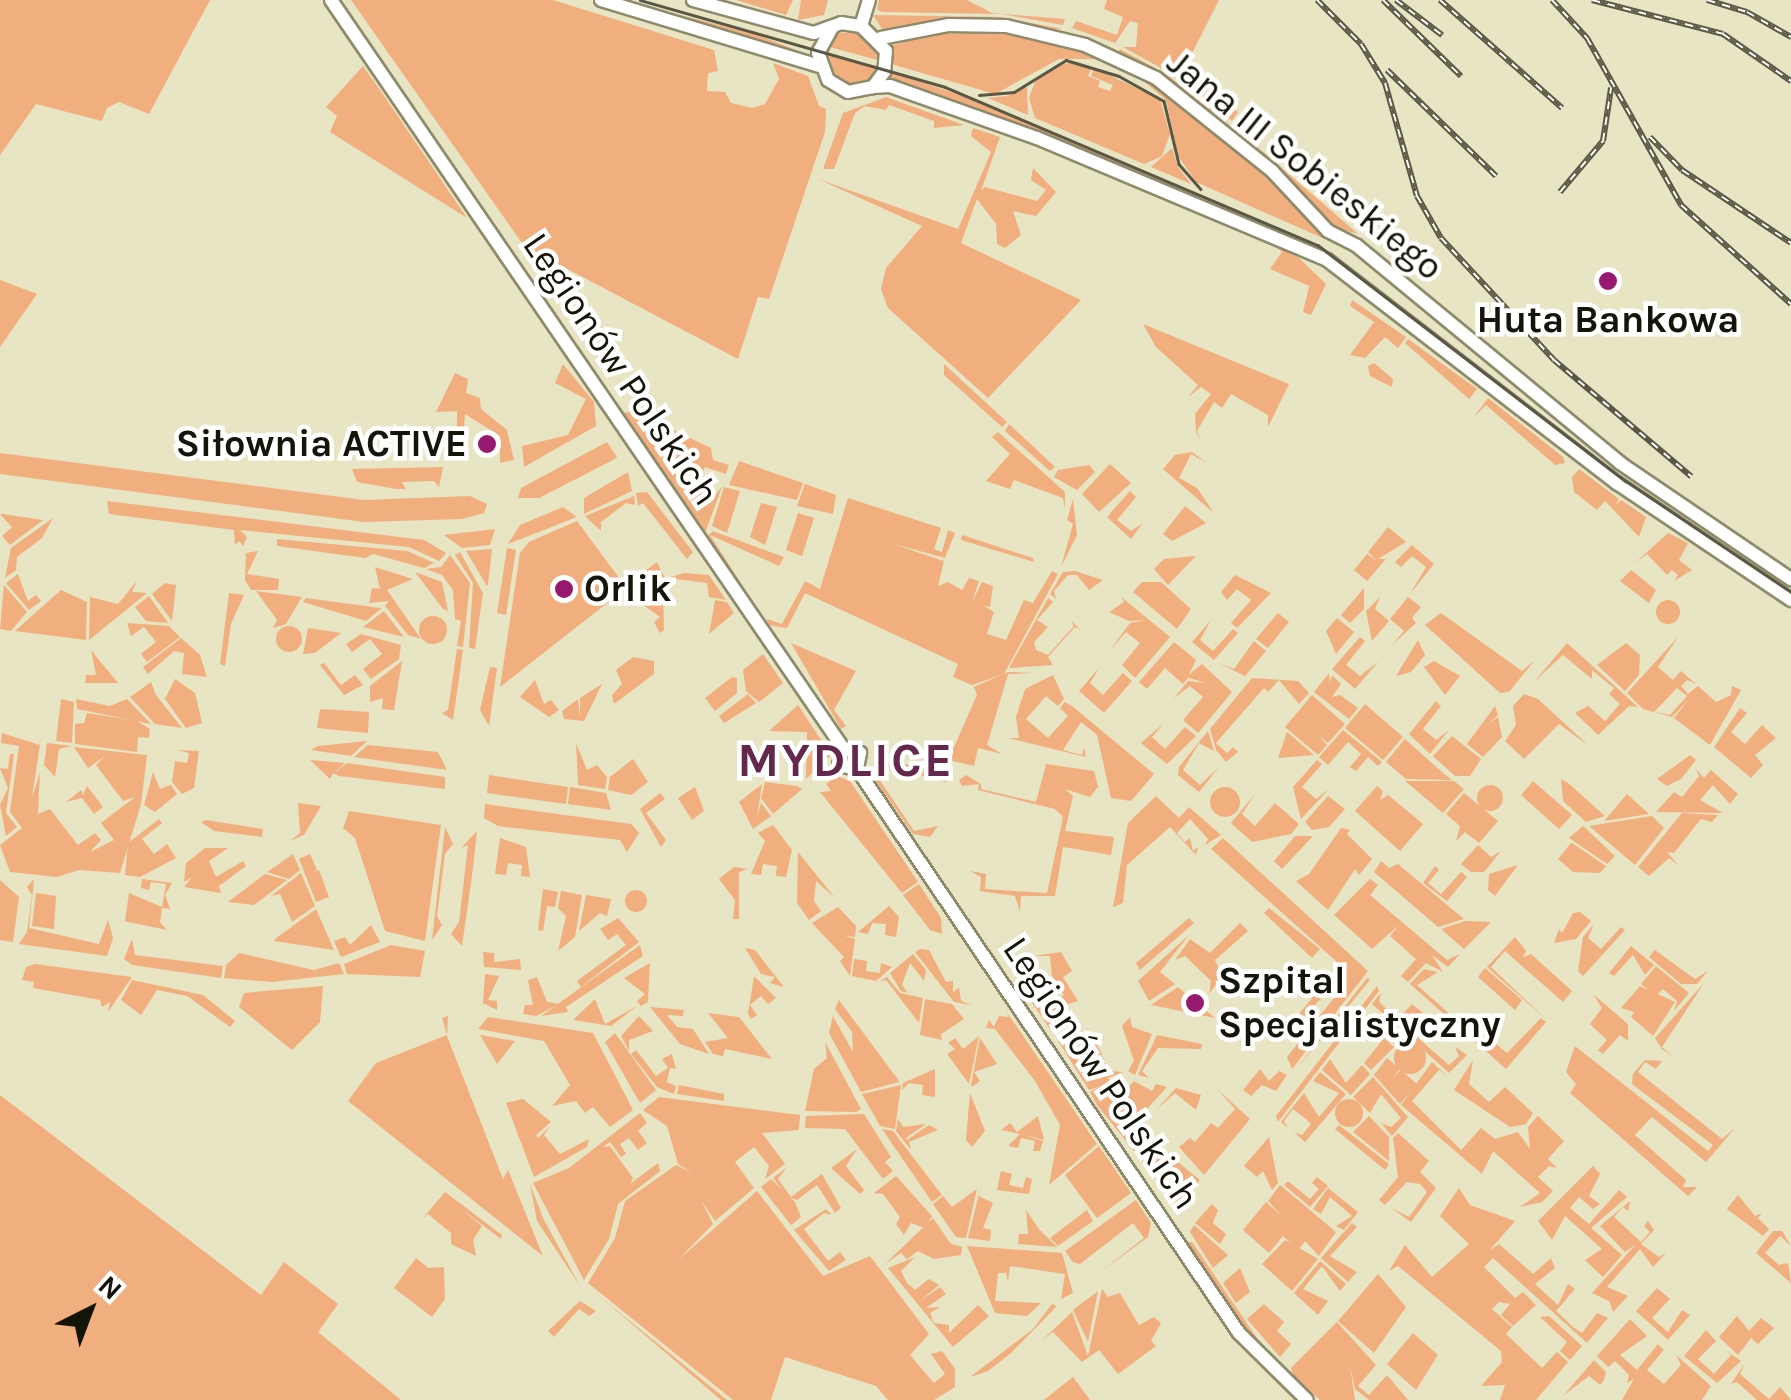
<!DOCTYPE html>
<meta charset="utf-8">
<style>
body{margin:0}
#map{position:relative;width:1791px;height:1400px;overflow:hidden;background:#e8e5c4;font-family:Karla,sans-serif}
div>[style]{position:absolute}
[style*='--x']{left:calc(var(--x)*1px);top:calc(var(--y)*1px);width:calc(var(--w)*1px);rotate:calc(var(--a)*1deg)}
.green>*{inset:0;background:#f1ae7f}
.round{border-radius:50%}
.roads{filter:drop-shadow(2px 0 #8e8b6c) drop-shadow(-2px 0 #8e8b6c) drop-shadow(0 2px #8e8b6c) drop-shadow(0 -2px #8e8b6c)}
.secondary>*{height:12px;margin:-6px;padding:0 6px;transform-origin:6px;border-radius:6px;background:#fff}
.tram>*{height:2.5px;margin:-1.25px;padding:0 1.25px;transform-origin:1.25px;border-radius:1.25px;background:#5a5845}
.rail>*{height:6px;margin-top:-3px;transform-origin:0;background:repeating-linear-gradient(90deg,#fff 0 8px,#5a5845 0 16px);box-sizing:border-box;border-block:2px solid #5a5845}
.dots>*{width:28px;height:28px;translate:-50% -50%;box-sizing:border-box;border:5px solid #fff;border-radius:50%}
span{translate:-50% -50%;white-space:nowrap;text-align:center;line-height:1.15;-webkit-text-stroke:9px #fff;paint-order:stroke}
.street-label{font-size:38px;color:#151408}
.poi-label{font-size:38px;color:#151408;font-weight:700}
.right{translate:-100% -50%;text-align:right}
.left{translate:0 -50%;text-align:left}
.district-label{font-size:48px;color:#64284d;font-weight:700;letter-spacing:2.5px}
.north{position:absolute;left:40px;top:1260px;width:100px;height:100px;-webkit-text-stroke:8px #fff;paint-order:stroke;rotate:42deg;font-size:28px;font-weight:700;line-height:40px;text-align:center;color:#151408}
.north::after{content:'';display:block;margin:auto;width:35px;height:45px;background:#151408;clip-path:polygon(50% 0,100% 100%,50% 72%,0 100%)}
</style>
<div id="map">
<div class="green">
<div style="clip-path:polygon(0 0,210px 0,149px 114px,119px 102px,107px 108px,102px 121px,36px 104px,0 155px)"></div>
<div style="clip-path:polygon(351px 0,553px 0,714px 50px,718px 71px,708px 73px,707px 91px,725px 92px,731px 103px,752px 108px,765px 104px,779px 79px,773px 63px,808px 76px,819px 106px,826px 109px,825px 132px,769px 299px,758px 297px,738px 359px,524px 246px)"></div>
<div style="clip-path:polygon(619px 0,756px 34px,801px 52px,801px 54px)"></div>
<div style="clip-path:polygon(736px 0,793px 0,786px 15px)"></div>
<div style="clip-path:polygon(801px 0,828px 0,824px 15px,798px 20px)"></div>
<div style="clip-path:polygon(879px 0,967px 0,992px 13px,1065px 19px,1063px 25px,1002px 14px,883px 12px,877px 10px)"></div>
<div style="clip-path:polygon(1107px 0,1219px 0,1184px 69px,1238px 112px,1232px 121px,1177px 77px,1123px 47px,1136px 47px,1138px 23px,1130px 21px,1115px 43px,1072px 28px,1076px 21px,1117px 35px,1123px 17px,1104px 9px)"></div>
<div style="clip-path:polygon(873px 15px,1001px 17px,1063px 29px,884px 32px)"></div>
<div style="clip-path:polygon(943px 31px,1007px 31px,1086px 50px,1154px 82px,1276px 181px,1336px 244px,1196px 182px,1178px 156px,1166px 100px,1140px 78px,1096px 59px,1059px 59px,995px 94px,891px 64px,890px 46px)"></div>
<div style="clip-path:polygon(856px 32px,879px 46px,881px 61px,826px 46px,838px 33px)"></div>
<div style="clip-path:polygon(1120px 49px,1166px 74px,1230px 124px,1118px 53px)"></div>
<div style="clip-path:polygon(823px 53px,879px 69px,868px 81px,850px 84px,833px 73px)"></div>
<div style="clip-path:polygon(1077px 62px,1092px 67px,1088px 76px,1100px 81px,1098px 87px,1110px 91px,1113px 85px,1091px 76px,1094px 68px,1160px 99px,1170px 134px,1162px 156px,1144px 164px,1035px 118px,1029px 98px,1035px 82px,1056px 65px)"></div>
<div style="clip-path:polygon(363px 66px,378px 87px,467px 218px,330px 132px,337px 116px,326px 107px)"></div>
<div style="clip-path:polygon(889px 72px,961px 95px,1289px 233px,1329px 254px,1147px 176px,886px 80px)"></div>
<div style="clip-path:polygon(1027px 87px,1028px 115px,988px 98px,1007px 96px)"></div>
<div style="clip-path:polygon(886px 97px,964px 125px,934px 128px,934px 121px,889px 105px,886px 110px,865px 106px,855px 113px,834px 169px,823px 169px,843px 113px)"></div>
<div style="clip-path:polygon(973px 128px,1000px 137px,981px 191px,985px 187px,1037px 201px,1046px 190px,1031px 180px,1033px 168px,1056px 192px,1036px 216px,1013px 211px,1021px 235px,1005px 248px,997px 244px,996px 224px,977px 199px,961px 243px,1081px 300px,988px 398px,888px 308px,881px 289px,886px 268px,922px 226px,818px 179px,958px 229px,991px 152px,971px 136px)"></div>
<div style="clip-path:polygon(1236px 129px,1297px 181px,1358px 234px,1330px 226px)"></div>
<div style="clip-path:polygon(1172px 148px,1178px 167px,1191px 184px,1151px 167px)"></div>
<div style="clip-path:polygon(1275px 246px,1299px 258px,1326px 284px,1311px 315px,1303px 312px,1309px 286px,1270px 269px,1282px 252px)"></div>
<div style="clip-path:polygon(0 280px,37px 294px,0 347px)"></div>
<div style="clip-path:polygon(1352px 300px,1406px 337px,1398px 348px,1385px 337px,1365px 358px,1350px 355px,1374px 322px,1350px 306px)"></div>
<div style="clip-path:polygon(1143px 324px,1289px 384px,1268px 427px,1268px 415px,1231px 394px,1222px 408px,1214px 402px,1197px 431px,1201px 441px,1196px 432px,1195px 414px,1211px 394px,1201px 387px,1188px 397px,1198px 385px,1156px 347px)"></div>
<div style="clip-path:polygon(1408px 339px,1477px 389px,1469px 399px,1405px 343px)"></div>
<div style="clip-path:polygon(1374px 363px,1393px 379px,1392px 387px,1370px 376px,1368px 366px)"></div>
<div style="clip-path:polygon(563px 364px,594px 402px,596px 426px,524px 467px,522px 446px,568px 435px,586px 399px,555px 383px)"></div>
<div style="clip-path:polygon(944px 364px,1007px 422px,1002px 427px,944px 375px)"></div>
<div style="clip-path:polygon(455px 373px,468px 379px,466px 393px,480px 398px,481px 409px,507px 430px,514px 460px,500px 463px,500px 436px,465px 414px,464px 428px,457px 428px,457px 411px,436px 412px)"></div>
<div style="clip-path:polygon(1488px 398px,1563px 457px,1565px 463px,1555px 465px,1486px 405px,1473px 418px)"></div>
<div style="clip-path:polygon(634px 411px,711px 448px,713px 460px,729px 465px,726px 474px,705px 467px,698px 481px,696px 489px,714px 496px,722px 487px,705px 533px,624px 413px)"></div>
<div style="clip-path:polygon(1009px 424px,1055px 467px,1050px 471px,1005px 431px)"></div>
<div style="clip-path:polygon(998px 432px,1065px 492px,1065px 509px,1063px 498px,1014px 480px,1010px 489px,986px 481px,1010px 454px,992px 437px)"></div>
<div style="clip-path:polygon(607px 442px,617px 457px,613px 460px,539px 498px,518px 498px,521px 488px)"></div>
<div style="clip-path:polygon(1192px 452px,1207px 463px,1191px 454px,1179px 478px,1197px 488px,1214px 513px,1163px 469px,1175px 455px)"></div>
<div style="clip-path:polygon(0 453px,364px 500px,470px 496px,487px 504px,484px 513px,462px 519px,364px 522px,0 474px)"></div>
<div style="clip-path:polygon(739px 461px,803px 483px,797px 500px,729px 485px)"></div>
<div style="clip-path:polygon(1110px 464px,1131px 483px,1099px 512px,1082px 494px)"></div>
<div style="clip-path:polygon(1089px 465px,1095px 472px,1077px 490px,1054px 477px,1058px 470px)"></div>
<div style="clip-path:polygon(443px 467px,439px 487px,434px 481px,402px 482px,406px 489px,396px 489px,357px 482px,352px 469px)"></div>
<div style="clip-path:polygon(1579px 469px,1619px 499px,1615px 506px,1621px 500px,1646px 517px,1639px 537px,1605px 501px,1597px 510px,1574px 492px,1572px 477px)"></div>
<div style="clip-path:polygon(628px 472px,632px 491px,584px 514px,584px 498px)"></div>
<div style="clip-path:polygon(805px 484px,836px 495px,833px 514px,797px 506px)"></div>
<div style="clip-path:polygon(724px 487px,740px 491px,727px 533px,712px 526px)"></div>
<div style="clip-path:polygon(1130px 491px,1136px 497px,1117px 520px,1131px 531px,1143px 523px,1131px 539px,1107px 517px)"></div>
<div style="clip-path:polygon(647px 492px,693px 552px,687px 559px,643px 503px,638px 506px,636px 493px)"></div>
<div style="clip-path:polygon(634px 496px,635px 505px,626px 503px,601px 522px,601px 531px,585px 516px)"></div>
<div style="clip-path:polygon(848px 498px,941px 528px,934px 549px,942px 552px,948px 530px,955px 533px,945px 558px,890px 543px,944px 561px,938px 586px,948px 582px,962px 590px,969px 578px,979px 581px,972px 602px,982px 582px,993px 586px,990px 607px,983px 605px,994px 612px,987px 634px,1006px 640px,1024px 600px,1033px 603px,1052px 571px,1058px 574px,1004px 674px,972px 685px,953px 677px,958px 664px,805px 593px,787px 628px,768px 625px,767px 619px,782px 624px,805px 581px,820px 589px)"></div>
<div style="clip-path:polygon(1073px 499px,1077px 535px,1061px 567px,1073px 524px,1067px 520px)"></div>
<div style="clip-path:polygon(107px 501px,424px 540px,446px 553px,439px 561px,409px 547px,240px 530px,247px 537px,243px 546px,239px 541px,235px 545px,234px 530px,109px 514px)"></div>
<div style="clip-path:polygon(761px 503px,777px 507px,765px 545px,750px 537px)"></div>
<div style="clip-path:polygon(1185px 506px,1206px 523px,1172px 541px,1163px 534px)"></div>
<div style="clip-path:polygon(563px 507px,577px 517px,508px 544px,520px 525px)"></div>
<div style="clip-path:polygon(798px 513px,814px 518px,802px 556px,786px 550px)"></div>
<div style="clip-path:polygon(0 514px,3px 514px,43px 520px,10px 545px,2px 536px,12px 527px)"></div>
<div style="clip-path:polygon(53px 518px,42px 538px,17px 557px,16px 570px,5px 578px,11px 548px)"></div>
<div style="clip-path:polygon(577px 521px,625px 586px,657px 562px,665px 578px,644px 575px,617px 597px,609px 588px,615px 597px,500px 687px,520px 553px,529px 542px)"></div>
<div style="clip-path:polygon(1388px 527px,1406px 542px,1378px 559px,1386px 559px,1367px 581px,1354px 570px,1367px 554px,1377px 561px,1368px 552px)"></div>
<div style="clip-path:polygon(495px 529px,490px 545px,462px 548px,444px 535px)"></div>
<div style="clip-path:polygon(713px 531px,784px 557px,779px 566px,710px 535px,762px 616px,708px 536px)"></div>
<div style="clip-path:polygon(1668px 533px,1688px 543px,1679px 560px,1692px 570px,1674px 581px,1678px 575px,1672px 570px,1667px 575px,1647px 554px,1634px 564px)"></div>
<div style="clip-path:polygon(962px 535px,1033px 558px,1034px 562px,961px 540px)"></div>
<div style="clip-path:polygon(277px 539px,407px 551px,434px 563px,424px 568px,373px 554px,365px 558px,277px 546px)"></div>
<div style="clip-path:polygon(1412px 545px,1434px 564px,1410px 594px,1426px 567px,1412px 556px,1401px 567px,1395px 562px)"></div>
<div style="clip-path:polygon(507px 548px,516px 550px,506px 615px,497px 613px)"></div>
<div style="clip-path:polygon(492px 549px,488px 585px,487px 586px,466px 551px)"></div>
<div style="clip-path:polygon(258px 551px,247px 574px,279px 579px,278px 590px,251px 590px,245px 580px,246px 553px)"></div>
<div style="clip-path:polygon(460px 552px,483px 593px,475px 649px,469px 648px,473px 583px,455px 555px)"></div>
<div style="clip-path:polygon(450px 555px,470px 583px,463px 647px,457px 646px,461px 621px,455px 619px,453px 590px,442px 575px,426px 569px,441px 567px)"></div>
<div style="clip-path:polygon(1196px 556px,1168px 585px,1154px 569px,1164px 559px)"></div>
<div style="clip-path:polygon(375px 567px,413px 579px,387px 590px,421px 639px,408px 635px,385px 606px,389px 601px,369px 603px,372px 588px,380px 589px)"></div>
<div style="clip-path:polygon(1631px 570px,1656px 590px,1649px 603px,1620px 581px)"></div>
<div style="clip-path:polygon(1075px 571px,1103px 580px,1089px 590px,1077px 575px,1068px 575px,1054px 591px,1056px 599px,1050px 594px,1063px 572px)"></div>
<div style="clip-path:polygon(415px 572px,442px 582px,448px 611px,443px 609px)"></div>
<div style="clip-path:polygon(684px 573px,709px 575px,726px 600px,709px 597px,707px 583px,668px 578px)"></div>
<div style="clip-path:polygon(18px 574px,28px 601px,36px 595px,41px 601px,29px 610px,6px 583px)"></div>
<div style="clip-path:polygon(1235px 575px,1271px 593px,1237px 628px,1231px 623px,1251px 600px,1237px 589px,1227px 600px,1221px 592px)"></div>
<div style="clip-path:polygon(137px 581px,132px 592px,147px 593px,89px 640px,90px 597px,118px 604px)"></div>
<div style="clip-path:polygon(1142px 582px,1161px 582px,1191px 609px,1177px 629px,1133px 592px)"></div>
<div style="clip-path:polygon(165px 583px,176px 585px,172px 621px,152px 594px)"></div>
<div style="clip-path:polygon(4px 585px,27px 612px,11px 631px,0 629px)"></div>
<div style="clip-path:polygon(1364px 588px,1364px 609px,1350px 623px,1341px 615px)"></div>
<div style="clip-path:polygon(61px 590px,87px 602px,86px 640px,15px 631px)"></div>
<div style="clip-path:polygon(256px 591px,302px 597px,286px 624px,273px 628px,277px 620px)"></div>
<div style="clip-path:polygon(229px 593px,244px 595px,231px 624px,225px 666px,220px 664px)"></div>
<div style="clip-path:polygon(663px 594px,664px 630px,660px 633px,654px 622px,660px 617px,638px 601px)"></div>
<div style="clip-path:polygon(149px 596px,168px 623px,146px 621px,135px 607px)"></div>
<div style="clip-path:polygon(1121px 597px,1170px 637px,1135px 678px,1122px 665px,1140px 643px,1126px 632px,1110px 650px,1130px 623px,1147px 620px,1129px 621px,1109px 612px,1124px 602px)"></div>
<div style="clip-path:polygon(1380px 597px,1375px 609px,1389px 621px,1372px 641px,1366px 611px)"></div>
<div style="clip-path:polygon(1408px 597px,1421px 607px,1412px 618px,1416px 623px,1391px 646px,1404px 631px,1390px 619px)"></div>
<div style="clip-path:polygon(306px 598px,380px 608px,382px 608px,366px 621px,303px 602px)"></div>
<div style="clip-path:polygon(1048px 598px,1053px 602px,1037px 620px,1048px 627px,1034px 642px,1036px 650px,1048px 655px,1074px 626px,1071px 620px,1080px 630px,1075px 627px,1048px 657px,1053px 665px,1009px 668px)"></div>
<div class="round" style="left:1656px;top:600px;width:24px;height:24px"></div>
<div style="clip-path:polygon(715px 600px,727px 602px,734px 613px,709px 634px)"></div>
<div style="clip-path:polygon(384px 611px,403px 636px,404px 637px,363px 627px)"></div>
<div style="clip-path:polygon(1278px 613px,1289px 622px,1268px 648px,1256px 639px)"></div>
<div style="clip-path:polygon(1441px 613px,1522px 671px,1535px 660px,1509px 692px,1500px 693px,1425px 625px)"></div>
<div class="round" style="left:419px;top:616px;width:28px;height:28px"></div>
<div style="clip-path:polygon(1337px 618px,1354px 632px,1336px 654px,1326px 631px)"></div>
<div style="clip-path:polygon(1211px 620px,1200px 640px,1213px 651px,1233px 629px,1238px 633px,1214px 660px,1192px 642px)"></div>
<div style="clip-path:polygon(127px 623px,169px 626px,180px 637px,147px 662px,141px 654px,156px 642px,144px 627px,131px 636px)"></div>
<div class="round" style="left:276px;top:626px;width:26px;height:26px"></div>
<div style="clip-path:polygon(308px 628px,341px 633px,315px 653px,303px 654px)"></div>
<div style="clip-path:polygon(361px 634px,401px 645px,399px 659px,371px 679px,363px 669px,382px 654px,370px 639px,352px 652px,346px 644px)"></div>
<div style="clip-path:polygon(1360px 637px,1365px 641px,1346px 665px,1360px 676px,1378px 662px,1355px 689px,1332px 669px)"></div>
<div style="clip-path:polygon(evenodd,1678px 637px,1658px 667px,1673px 680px,1681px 671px,1696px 684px,1687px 680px,1681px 686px,1688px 694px,1698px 686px,1716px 702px,1731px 695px,1732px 686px,1741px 690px,1710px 745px,1674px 718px,1689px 699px,1672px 717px,1643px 709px,1627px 693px,1678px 637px,1677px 688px,1687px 696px,1670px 715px,1654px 712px,1677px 688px)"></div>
<div style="clip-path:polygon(181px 638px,200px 655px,207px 677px,182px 674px,184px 653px,174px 651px,148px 674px,143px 667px)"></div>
<div style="clip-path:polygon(1418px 640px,1425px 655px,1411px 672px,1396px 676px)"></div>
<div style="clip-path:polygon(1254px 641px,1266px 651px,1245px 676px,1218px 663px,1234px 669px)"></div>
<div style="clip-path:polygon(1174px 642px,1196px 660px,1187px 679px,1183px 684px,1165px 668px,1147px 689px,1139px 682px)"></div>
<div style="clip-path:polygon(791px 643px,856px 671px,834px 710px,846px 726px,841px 729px)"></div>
<div style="clip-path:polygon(1567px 643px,1638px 707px,1629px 706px,1598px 735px,1575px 713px,1588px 706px,1605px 721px,1620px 704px,1609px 694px,1614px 688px,1592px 670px,1592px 679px,1563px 655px,1534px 682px)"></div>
<div style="clip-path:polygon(1626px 643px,1640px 655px,1639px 675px,1625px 691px,1597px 665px)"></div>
<div style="clip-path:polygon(457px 649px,463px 650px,453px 720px,442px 713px,448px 710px)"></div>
<div style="clip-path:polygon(91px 650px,99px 660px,118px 683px,85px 683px,86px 675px,96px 675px)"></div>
<div style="clip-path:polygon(763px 654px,783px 683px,759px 702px,746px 691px,743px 670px)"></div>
<div style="clip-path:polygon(633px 657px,654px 661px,654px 674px,614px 704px,612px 695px,622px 684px,616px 670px)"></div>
<div style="clip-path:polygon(402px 661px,394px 710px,382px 709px,383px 698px,370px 702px,370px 686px)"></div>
<div style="clip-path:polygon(1434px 661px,1460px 676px,1445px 695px,1424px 667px)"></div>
<div style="clip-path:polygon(324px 663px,341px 685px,355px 675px,363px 685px,344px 695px,320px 665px)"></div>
<div style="clip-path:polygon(1202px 664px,1232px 692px,1198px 733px,1183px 720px,1203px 697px,1190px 686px,1174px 698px,1188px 681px,1206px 683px,1186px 677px)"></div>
<div style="clip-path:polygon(490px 667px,497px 668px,489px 726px,480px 710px)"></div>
<div style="clip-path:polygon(1100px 667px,1090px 683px,1103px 695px,1123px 673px,1132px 681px,1104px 713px,1079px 691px)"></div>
<div style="clip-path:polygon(1008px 672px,1035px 673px,1008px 674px,987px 745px,1002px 754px,978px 748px,974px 766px,932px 756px,933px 745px,945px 753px,954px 747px,977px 695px,974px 687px)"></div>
<div style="clip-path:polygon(1329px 673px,1330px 683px,1332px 675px,1341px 684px,1332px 697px,1340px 695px,1358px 708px,1349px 719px,1314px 692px)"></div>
<div style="clip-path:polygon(1053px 675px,1064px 699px,1058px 706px,1046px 696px,1026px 719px,1048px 738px,1068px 716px,1060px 708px,1065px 702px,1072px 706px,1154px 774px,1131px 801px,1111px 798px,1097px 735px,1081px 722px,1063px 750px,1082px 755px,1084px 747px,1086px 757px,1008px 738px,1019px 738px,1016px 717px,1025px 689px)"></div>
<div style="clip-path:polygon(732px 677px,737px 678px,737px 693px,715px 711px,705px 698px)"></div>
<div style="clip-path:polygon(1252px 678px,1298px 681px,1309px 693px,1299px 704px,1279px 680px,1268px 692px,1264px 688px,1216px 743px,1227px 753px,1233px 747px,1238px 752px,1226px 762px,1216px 750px,1210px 729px)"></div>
<div style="clip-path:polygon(175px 679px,195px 693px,202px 723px,186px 728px,165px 699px)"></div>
<div style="clip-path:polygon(535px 680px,544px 704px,551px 700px,559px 710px,549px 717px,520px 697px)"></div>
<div style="clip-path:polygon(151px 682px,156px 695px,182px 728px,155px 724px,130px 697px)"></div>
<div style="clip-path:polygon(602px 684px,584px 721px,564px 719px,562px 711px,578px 699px,580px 717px,580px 698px)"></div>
<div style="clip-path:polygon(748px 694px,756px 703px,724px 723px,719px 716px)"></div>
<div style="clip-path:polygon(1524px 694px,1538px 699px,1589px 746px,1559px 724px,1524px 759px,1505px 741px,1516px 725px,1513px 706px)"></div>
<div style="clip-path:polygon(1312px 695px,1345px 724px,1328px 743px,1319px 736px,1327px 745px,1318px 755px,1285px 727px)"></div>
<div style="clip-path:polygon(61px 699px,74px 702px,72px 743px,56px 741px)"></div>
<div style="clip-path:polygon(76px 699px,110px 706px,127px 699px,151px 724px,77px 709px)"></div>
<div style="clip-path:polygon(1436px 701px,1441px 706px,1423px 729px,1436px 740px,1449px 730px,1430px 754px,1409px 734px)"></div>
<div style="clip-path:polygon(1365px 704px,1403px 737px,1383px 760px,1345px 728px)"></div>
<div style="clip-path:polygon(798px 705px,831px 755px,806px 779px,807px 732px,769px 731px)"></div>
<div style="clip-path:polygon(1495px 706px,1498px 715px,1487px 725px,1498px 717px,1502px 737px,1483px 757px,1467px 744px)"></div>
<div style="clip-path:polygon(1740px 708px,1747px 713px,1731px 732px,1745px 744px,1762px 725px,1776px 738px,1755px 755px,1763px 765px,1751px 778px,1714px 747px)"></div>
<div style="clip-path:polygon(320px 709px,369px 712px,368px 733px,317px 728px)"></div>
<div style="clip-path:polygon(87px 713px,137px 721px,150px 729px,149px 738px,138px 737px,137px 752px,75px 744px,75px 724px,84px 723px)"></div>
<div style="clip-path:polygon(1164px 723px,1152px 737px,1165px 749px,1185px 727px,1196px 736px,1167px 764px,1141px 743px)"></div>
<div style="clip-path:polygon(1343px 730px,1382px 762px,1378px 766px,1368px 757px,1356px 771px,1350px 767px,1361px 754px,1348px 742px,1328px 765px,1319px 757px)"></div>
<div style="clip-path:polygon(1208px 731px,1214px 751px,1199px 743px,1183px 770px,1200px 785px,1219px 767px,1199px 792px,1178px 775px,1179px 767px)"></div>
<div style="clip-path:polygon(1287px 732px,1314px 755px,1278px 758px)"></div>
<div style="clip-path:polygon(2px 733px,40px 745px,32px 797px,40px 773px,38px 814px,50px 809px,78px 845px,95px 833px,101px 840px,90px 852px,114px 840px,101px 823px,135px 797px,123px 801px,96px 765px,105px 756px,88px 768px,74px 747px,147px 755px,141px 804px,120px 873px,79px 870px,57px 877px,10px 872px,0 845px,22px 828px,10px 812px,19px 746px,1px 743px)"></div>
<div style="clip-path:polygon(1452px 736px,1481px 759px,1470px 776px,1455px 776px,1433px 756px)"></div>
<div style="clip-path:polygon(1405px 739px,1443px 773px,1452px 780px,1406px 779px,1386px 762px)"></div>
<div style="clip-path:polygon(367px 741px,351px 756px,311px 750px,318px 746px)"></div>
<div style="clip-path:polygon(47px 743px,72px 746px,59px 749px,55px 777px,44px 765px)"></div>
<div style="clip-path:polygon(576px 743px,587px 770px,597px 765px,607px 777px,605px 789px,578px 785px)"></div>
<div style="clip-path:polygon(368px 745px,438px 752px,447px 770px,354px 757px)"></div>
<div style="clip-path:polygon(177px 750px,199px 751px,194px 788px,182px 794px,172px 782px,175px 761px,187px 763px,189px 753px)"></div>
<div style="clip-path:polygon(10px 754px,14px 754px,6px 813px,17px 827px,6px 836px,0 805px,8px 788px,0 768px,8px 769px)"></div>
<div style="clip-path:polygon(1690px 755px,1696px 760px,1681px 779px,1667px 786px,1657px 779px)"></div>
<div style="clip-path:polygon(633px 759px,648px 782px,631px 795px,608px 790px,610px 777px)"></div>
<div style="clip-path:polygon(310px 760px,345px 763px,334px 773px,347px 763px,445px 777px,445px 789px,339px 776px,333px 773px,330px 779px)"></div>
<div style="clip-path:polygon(884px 760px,950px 773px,946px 782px,889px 767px,877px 776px,914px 831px,938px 826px,930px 837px,913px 834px,871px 774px)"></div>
<div style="clip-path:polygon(1317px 760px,1322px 764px,1302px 787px,1316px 799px,1329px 789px,1301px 819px,1293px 787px)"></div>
<div style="clip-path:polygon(1046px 764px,1094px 771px,1098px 787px,1090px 797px,1065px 789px,1073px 796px,1065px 831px,1114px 837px,1111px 855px,1063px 847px,1055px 896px,1021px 896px,1020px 912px,1015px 896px,980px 891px,981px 877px,970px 871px,986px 874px,985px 889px,1047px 893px,1063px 817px,1055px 809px,978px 790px,979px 784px,962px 786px,959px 780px,966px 775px,981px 784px,981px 789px,1036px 802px)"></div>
<div style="clip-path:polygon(1696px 769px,1704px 778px,1711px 770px,1738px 794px,1730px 804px,1713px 785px,1700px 800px,1723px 813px,1656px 812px,1674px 792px,1682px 797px,1699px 776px)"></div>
<div style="clip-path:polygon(153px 772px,160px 789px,171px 785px,177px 794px,155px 812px,144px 805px)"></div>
<div style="clip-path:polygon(489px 775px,568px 787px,566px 804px,487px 793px)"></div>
<div style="clip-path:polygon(837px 776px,850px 781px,918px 882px,902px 893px,820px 792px,831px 791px,826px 784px)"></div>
<div style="clip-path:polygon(1561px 779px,1568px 783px,1605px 816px,1586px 822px,1563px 801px)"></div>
<div style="clip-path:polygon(1405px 781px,1454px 781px,1464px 789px,1443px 813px)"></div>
<div style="clip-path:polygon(1533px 781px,1572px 815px,1559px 829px,1521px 795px)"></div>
<div style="clip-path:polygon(765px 782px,797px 786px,802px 789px,773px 814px,761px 798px)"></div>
<div style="clip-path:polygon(762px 784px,757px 817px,761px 803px,771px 816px,753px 829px,739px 802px)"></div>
<div class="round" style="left:1477px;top:785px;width:26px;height:26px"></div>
<div style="clip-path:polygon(87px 786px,103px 807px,94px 814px,82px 798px,66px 802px,81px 790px,83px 795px)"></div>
<div style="clip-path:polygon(1377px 786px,1383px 791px,1380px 800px,1388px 795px,1423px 824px,1400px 851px,1355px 811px)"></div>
<div style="clip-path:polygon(570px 787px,606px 793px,611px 810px,568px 804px)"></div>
<div style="clip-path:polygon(695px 787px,704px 811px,692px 820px,678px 798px)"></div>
<div class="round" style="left:1210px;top:787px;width:30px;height:30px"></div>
<div style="clip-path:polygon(660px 793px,665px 799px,646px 813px,666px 840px,661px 847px,640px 809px)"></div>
<div style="clip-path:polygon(1464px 793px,1498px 821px,1479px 843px,1465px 832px,1456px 841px,1460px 826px,1446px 814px)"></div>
<div style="clip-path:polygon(1255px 794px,1242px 814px,1255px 826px,1275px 803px,1299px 824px,1291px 834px,1252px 842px,1231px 823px)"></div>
<div style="clip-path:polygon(1627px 794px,1649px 814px,1604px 821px)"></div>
<div style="clip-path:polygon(1156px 796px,1179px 818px,1189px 807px,1221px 835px,1205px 845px,1208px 839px,1190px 819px,1177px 833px,1185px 842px,1190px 838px,1193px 851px,1198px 847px,1196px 855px,1170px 827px,1127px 865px,1123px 903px,1113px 907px,1128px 823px)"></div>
<div style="clip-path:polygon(1328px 796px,1345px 809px,1329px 827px,1312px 830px,1305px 822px)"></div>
<div style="clip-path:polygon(298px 803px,321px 806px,304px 835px,290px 841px,300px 833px)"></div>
<div style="clip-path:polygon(485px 804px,631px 824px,639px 833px,627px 852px,620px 840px,498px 826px,484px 818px)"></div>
<div style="clip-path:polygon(349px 811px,441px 825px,425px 941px,385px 931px,355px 838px,343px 828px)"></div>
<div style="clip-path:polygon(1682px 813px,1718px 815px,1712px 822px,1701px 819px,1674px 853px,1667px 852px,1679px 866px,1669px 858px,1649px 876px,1638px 867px)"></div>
<div style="clip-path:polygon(1652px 816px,1664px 828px,1635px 865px,1589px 826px)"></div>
<div style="clip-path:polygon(159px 819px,162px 823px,142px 839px,154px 854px,167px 844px,176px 858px,140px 877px,125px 875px,128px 843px)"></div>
<div style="clip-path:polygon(206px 820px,263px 829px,262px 837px,214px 831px,201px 822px)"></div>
<div style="clip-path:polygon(773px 825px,792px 850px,786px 877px,776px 876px,777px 866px,763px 864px,761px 875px,751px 874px,765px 841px,758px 833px)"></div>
<div style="clip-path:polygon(1583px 826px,1615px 856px,1607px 864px,1569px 838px)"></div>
<div style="clip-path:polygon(445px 827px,453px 844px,445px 854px,437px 916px,442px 925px,432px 940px)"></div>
<div style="clip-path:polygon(1341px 828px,1350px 830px,1347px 834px,1372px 859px,1359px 875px,1355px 869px,1328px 910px,1296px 881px,1309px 874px)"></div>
<div style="clip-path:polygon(477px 831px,472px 876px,462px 946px,451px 934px,459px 922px,468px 845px,461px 848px)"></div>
<div style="clip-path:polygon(1295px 836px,1313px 836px,1282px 869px,1274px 861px)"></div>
<div style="clip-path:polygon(500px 838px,526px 847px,530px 877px,521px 876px,522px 865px,508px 863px,506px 875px,495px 874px)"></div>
<div style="clip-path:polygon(1223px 838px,1368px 971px,1292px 1069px,1287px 1057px,1341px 989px,1346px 970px,1211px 849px)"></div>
<div style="clip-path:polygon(1571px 843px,1572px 843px,1606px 866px,1600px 873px,1573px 872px,1558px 859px)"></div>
<div style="clip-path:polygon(1478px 845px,1491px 857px,1501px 851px,1484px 872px,1471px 872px,1461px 864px)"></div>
<div style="clip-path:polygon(205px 848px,228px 848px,209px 861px,216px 877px,243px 861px,246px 866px,219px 886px,221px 893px,184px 887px,192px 877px,184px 882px,186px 863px)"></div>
<div style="clip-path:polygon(798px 852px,835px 898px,816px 881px,814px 901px,821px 911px,809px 920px,797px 903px)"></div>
<div style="clip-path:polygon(293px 854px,300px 870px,289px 879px,267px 872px)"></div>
<div style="clip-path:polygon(310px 854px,317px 870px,311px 873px,319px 870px,329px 897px,316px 902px,299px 859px)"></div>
<div style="clip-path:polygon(1381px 861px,1389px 868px,1398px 864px,1464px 919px,1438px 927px,1374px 872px)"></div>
<div style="clip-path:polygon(1518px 865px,1495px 896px,1488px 890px,1489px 874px)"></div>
<div style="clip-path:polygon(1435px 866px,1439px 870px,1428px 883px,1441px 894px,1461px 872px,1467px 877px,1447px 901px,1423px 883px)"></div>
<div style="clip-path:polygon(734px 867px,747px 869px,739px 872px,739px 919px,733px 919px,735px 900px,719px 879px)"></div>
<div style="clip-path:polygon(301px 873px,315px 906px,292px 922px,280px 894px,271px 896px)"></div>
<div style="clip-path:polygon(265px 874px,287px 880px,254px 905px,228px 902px)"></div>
<div style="clip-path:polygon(142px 879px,172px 883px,165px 895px,170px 909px,162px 908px,160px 922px,167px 930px,119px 920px,125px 921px,129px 893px,162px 907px,166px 884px,151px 882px,149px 890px,141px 888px)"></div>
<div style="clip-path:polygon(1370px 879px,1378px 885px,1370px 895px,1447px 960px,1460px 954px,1448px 967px,1432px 955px,1443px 972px,1426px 963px,1408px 982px,1401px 976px,1416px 959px,1390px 936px,1399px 925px,1372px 949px,1334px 915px)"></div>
<div style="clip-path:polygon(0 880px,19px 897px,13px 942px,0 940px)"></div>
<div style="clip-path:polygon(33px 880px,34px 880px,29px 928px,99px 944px,108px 920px,113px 938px,107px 956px,19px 944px,27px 932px,32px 895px,27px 887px)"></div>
<div style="clip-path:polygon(919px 884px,941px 918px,942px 934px,930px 930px,903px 895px)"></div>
<div style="clip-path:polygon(543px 889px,558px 892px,555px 907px,547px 906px,543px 931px,538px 930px)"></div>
<div class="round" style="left:625px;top:890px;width:22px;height:22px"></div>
<div style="clip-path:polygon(561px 891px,582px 895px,575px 937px,558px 951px,566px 916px,558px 908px)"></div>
<div style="clip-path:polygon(36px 893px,56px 896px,54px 929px,32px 926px)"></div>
<div style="clip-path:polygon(586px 895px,611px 899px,607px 916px,600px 913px,579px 931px)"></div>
<div style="clip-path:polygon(889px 906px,899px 917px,896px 937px,885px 935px,886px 924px,872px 923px,868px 934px,858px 932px)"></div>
<div style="clip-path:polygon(838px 907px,856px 926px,855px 937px,845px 936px,855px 939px,850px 976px,840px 961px,844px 957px,812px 923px)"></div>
<div style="clip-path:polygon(1269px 908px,1320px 949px,1312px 958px,1264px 913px)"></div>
<div style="clip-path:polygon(316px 909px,334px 950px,274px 941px,275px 939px)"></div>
<div style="clip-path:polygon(1580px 912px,1591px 921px,1576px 939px,1554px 943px,1559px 929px,1562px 933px,1573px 913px)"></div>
<div style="clip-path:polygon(618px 918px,639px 942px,581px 987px,577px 981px,626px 945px,617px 934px,608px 940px,600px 929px)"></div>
<div style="clip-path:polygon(1189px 918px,1194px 923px,1140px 970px,1136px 963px)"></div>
<div style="clip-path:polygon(1465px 921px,1491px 922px,1464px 949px,1441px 929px)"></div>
<div style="clip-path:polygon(1240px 923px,1248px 931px,1215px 960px,1222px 976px,1209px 994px,1211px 981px,1185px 956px,1175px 960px,1190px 939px,1210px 953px)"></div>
<div style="clip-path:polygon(1594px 924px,1588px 938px,1601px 949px,1621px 927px,1625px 930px,1583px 976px,1578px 971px,1583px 937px)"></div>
<div style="clip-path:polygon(371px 925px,380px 942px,341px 957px,334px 941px,345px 937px,350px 945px)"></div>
<div style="clip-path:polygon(1189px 935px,1160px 972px,1175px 984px,1149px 1001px,1138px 981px)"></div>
<div style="clip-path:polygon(1515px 937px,1526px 951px,1523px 957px,1531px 954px,1572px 991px,1563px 1002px,1505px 951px,1491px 967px,1547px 1020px,1487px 967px)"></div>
<div style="clip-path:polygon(132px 939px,135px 955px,223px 966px,221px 978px,132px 965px,124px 959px)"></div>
<div style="clip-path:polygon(391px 945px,425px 951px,420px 977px,347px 974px,344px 964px)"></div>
<div style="clip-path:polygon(640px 945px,643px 956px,566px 1007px,568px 1012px,541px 1016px)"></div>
<div style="clip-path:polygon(1631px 946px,1654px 965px,1645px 975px,1633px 955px,1614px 976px,1609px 973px)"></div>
<div style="clip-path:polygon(745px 948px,755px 950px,784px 987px,770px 983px,775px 977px,761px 974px)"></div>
<div style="clip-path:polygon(920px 949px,929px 950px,946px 982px,953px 981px,953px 992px,959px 988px,961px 1001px,972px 1005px,954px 1002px,915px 952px)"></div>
<div style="clip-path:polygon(1655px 950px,1695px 979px,1708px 971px,1697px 984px,1681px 984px,1649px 957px)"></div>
<div style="clip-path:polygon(483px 952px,494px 953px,494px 962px,520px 959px,521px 970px,484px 967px)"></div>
<div style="clip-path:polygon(1061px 952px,1072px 971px,1063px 977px,1078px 1001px,1056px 1008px,1059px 1021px,1049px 1028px,1027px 995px,1042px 1010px,1064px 995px,1052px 977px,1050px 956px,1034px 956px)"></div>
<div style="clip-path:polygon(239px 953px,314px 970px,339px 963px,344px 974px,272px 982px,224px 978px,226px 965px)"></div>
<div style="clip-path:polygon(913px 954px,926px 970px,924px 981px,910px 963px,902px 985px,908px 993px,901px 991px,890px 973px)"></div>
<div style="clip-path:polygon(854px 959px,867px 961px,866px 971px,880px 973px,881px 963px,892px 967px,876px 981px,852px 976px)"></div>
<div style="clip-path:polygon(650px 963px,648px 1002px,641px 1006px,637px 1001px,645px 994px,624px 978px)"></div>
<div style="clip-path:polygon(35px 964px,132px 977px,108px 1012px,110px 1002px,102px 1007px,100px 1000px,33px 988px,34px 982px,22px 980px,26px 967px)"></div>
<div style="clip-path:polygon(1656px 966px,1689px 993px,1674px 1011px,1677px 1001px,1663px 989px,1656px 996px,1641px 984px)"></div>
<div style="clip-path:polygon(1485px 968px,1522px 1000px,1515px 1010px,1478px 977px)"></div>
<div style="clip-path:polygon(1424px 969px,1438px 972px,1417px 985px,1489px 1049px,1495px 1043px,1507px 1053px,1541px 1018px,1546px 1022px,1506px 1069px,1410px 984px)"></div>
<div style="clip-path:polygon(485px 974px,499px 976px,488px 1000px,497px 1001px,497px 1010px,483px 1003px)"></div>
<div style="clip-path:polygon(754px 976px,776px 998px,768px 1004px,761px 996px,750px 1005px,757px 1015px,751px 1019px,748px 1014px)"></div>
<div style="clip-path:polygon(537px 977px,547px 1002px,559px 1004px,536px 1016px,523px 1014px,525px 1005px,533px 1005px,528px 980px)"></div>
<div style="clip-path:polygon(887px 977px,900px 993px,923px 998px,919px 1023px,886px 980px,879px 982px)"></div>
<div style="clip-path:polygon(1367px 978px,1370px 980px,1295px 1071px,1332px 1023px)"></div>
<div style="clip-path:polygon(132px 980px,203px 995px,235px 1021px,230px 1027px,187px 996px,157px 990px,141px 1015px,121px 1000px)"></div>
<div style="clip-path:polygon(1326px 981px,1332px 987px,1296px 1025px,1295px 1036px,1290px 1025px)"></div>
<div style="clip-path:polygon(1704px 983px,1662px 1047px,1673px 1057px,1662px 1049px,1655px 1038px)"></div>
<div style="clip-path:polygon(323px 986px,320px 1022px,292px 1050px,239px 1007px,244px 993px)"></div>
<div style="clip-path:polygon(1377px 986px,1379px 991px,1278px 1122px,1276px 1116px)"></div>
<div style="clip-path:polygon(1640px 986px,1675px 1002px,1653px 1036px,1631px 1017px,1634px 1012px,1621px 1008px)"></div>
<div style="clip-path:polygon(1178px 987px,1198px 1004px,1215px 1018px,1151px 1005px)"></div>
<div style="clip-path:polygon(1381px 993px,1379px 1002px,1398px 1019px,1412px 1004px,1423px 1013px,1418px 1019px,1411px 1013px,1398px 1027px,1372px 1004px)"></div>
<div style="clip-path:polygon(1593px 994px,1628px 1024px,1628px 1041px,1620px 1035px,1603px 1054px,1598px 1050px,1607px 1040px,1590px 1024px,1602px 1008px)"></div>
<div style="clip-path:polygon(595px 999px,605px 1024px,637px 1006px,611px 1026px,573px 1020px)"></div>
<div style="clip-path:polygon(925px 999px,952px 1004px,964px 1019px,941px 1034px,942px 1040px,920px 1035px)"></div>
<div style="clip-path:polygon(839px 1000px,899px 1081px,899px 1082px,861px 1092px,829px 1033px,833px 1016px,853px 1052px,852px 1032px,835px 1009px)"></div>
<div style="clip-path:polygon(650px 1007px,684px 1010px,683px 1016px,667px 1015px,677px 1027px,693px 1029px,709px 1054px,680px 1044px)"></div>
<div style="clip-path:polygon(1006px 1011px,1097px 1144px,1049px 1185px,1060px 1125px,1035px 1081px,995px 1029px,986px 1028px,989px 1020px,994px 1027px,999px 1016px,1009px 1017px)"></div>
<div style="clip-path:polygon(708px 1013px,739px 1017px,772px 1059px,725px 1049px,723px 1056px,713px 1054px,705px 1042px,728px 1038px)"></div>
<div style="clip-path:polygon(448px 1016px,447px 1036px,503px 1179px,508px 1170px,543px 1256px,348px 1101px,376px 1063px,447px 1035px,442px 1018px)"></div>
<div style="clip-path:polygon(639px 1016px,653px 1031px,629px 1040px,629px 1051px,621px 1036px)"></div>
<div style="clip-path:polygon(488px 1017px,593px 1033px,633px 1110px,610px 1127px,593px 1107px,585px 1113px,576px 1101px,552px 1106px,570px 1085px,544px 1041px,478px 1029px)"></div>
<div style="clip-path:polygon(1130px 1017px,1132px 1027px,1152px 1034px,1135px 1075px,1128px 1071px,1134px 1061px,1122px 1026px)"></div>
<div style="clip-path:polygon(1410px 1031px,1449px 1065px,1459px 1056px,1455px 1047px,1467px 1055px,1449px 1073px,1407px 1035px)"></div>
<div style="clip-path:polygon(615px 1033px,656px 1090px,640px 1103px,605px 1042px)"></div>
<div style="clip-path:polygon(480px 1035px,515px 1041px,497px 1064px)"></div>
<div style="clip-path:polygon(1093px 1035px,1109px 1071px,1123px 1072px,1108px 1078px,1124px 1092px,1134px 1081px,1152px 1091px,1156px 1084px,1167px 1087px,1132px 1125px,1166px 1161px,1174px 1159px,1200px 1180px,1178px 1206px,1097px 1105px,1090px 1092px,1098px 1087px,1089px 1090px,1058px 1041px,1065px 1037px,1088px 1059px,1096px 1051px)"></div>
<div style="clip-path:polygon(1157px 1035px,1202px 1044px,1201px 1049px,1158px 1048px,1142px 1071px,1149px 1078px,1138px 1075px)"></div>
<div style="clip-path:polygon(979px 1036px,969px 1084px,947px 1054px,955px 1049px,948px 1043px,955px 1038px,963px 1049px)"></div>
<div style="clip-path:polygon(980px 1038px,997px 1064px,974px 1072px,980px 1081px,972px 1087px,971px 1085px)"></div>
<div style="clip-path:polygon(1384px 1038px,1394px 1047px,1371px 1070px,1364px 1063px)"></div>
<div class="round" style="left:1394px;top:1042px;width:32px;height:32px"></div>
<div style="clip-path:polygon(825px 1042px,861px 1109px,856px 1112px,805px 1111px,814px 1069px,827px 1058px)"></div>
<div style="clip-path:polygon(1575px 1046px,1708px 1151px,1713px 1145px,1632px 1084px,1633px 1074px,1645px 1060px,1662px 1061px,1656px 1069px,1645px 1062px,1638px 1072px,1722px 1139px,1735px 1128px,1706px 1162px,1652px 1117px,1635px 1135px,1686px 1180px,1683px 1187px,1697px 1187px,1688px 1196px,1570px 1093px,1576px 1084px,1566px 1072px)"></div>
<div style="clip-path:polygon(636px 1050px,656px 1076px,668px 1068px,662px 1059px,672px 1054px,676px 1069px,670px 1068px,667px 1082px,676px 1086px,674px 1094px,657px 1087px,631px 1054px)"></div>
<div style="clip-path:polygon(1387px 1058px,1400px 1069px,1392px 1079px,1401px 1070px,1417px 1084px,1400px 1104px,1374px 1075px)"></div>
<div style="clip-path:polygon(1330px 1059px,1346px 1083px,1362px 1065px,1370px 1074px,1351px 1095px,1322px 1070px)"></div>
<div style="clip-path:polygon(1473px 1060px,1469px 1084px,1489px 1102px,1505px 1087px,1533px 1113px,1526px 1124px,1510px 1127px,1454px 1090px)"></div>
<div style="clip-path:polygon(1432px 1062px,1448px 1077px,1439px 1070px,1412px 1101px,1461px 1150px,1481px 1128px,1495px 1139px,1518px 1132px,1530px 1149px,1528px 1127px,1538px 1116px,1564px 1141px,1548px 1159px,1557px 1168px,1549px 1166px,1538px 1177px,1553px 1191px,1542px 1202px,1520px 1207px,1540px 1193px,1493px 1151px,1482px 1174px,1401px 1105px)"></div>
<div style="clip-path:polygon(935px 1069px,935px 1097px,922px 1095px,923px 1085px,909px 1083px,902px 1090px,903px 1083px)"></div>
<div style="clip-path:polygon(1260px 1069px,1269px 1081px,1279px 1071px,1287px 1075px,1276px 1091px,1262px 1085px,1251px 1096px,1243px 1090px)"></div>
<div style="clip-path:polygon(1320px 1072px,1346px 1094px,1305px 1142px,1294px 1132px,1302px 1135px,1311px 1124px,1307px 1120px,1293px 1109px,1284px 1121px,1288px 1128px,1281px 1122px,1304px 1093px,1319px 1117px,1339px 1093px,1313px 1081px)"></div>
<div style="clip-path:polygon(1373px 1077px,1408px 1117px,1392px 1136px,1381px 1123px,1391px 1127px,1401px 1118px,1381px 1094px,1370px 1113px,1353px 1097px)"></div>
<div style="clip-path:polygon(679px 1085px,724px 1094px,724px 1101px,677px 1094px)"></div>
<div style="clip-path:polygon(901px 1085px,895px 1129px,880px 1126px,862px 1094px)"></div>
<div style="clip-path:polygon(1176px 1088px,1201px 1095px,1196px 1110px,1175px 1093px,1156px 1110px)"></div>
<div style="clip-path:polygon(1217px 1089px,1250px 1119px,1204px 1175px,1179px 1147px,1190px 1138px,1195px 1142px,1211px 1123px,1218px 1128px,1235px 1109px)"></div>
<div style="clip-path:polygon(970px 1093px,985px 1131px,972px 1147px,966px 1140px)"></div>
<div style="clip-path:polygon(0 1095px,261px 1295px,284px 1262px,338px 1304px,318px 1332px,401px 1400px,0 1400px)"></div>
<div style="clip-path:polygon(659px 1097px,800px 1115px,799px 1130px,762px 1133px,785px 1164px,765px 1179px,769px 1166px,754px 1147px,735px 1162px,754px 1188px,715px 1221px,701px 1200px,713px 1224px,678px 1260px,757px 1191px,823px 1276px,870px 1256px,929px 1334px,910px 1355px,934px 1383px,945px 1374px,931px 1354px,942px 1351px,955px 1369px,955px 1387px,934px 1400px,888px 1400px,876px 1386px,785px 1357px,771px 1400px,733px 1400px,588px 1283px,615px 1238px,625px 1201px,676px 1165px,693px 1173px,678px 1164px,667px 1126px,643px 1110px)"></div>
<div class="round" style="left:1335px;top:1099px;width:28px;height:28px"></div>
<div style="clip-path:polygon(523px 1099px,551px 1122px,536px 1135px,538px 1138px,551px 1125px,544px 1135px,560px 1154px,589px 1139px,587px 1147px,534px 1177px,506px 1103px)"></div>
<div style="clip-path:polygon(640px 1113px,647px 1123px,638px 1131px,647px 1143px,638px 1150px,629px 1138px,620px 1144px,626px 1154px,621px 1157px,610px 1142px,603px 1147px,610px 1146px,633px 1178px,630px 1184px,658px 1163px,660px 1171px,618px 1204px,609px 1239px,584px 1280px,533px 1183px,569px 1168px)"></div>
<div style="clip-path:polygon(864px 1114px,891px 1157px,885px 1162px,893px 1171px,883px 1179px,845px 1129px,805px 1128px,806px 1116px)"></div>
<div style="clip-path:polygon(1038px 1116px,1044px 1140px,1020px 1134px,1043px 1141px,1040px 1151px,1033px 1151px,1035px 1141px,1021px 1138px,1018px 1148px,1008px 1146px,1020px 1134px,1001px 1130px,1010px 1123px,1017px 1132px)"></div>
<div style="clip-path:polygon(1369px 1116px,1389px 1137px,1389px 1161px,1353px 1132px)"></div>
<div style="clip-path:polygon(898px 1119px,903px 1127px,926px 1124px,906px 1138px,907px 1140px,929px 1125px,938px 1130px,909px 1142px,911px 1150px,896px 1131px)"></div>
<div style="clip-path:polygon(1339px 1125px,1389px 1164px,1385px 1170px,1335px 1129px)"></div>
<div style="clip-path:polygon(882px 1129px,893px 1131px,942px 1195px,932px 1202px)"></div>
<div style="clip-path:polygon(1398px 1133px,1429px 1161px,1420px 1172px,1436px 1188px,1411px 1222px,1390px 1207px,1409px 1217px,1427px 1192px,1420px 1184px,1407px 1182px,1385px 1205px,1379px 1200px,1398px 1177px,1393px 1138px)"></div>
<div style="clip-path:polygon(1269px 1137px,1278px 1183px,1272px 1190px,1263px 1171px,1257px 1177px,1244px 1166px)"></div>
<div style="clip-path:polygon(1099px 1146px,1131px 1193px,1097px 1218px,1065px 1175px)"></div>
<div style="clip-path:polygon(857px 1149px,846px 1166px,864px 1190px,860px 1194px,831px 1168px)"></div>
<div style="clip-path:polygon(1593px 1166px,1600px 1174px,1589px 1196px,1600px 1204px,1593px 1209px,1579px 1197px,1570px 1208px,1589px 1224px,1619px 1190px,1627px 1197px,1591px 1228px,1622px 1255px,1603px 1277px,1585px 1260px,1602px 1249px,1565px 1216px,1552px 1240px,1538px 1221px)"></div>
<div style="clip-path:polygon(787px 1167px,778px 1179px,791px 1197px,822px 1174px,841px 1208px,835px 1213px,817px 1185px,797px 1200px,788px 1197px,773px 1178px)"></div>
<div style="clip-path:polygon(1001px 1171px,1012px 1174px,1009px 1185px,1023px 1188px,1026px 1177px,1032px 1179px,1029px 1194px,997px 1190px)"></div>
<div style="clip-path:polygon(896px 1176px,932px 1216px,925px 1228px,911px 1223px,904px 1235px,896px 1224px,900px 1217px,883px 1194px,874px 1193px)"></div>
<div style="clip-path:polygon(1317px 1177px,1328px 1186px,1310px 1207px,1284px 1185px,1288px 1181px,1310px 1199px,1319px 1189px,1312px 1183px)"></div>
<div style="clip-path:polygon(771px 1179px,795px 1202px,801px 1217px,791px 1225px,761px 1187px)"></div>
<div style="clip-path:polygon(530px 1184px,543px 1218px,580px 1286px,537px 1221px)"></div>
<div style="clip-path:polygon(1280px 1185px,1336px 1232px,1319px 1256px,1268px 1201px)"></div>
<div style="clip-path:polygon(981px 1186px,979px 1196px,993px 1203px,983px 1228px,991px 1230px,990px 1241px,968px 1238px)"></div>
<div style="clip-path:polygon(1328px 1188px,1358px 1212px,1344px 1230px,1336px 1226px,1352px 1216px,1330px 1197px,1321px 1214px,1313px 1209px)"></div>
<div style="clip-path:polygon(1459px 1188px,1470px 1205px,1515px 1221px,1489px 1251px,1499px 1244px,1533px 1274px,1551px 1258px,1555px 1268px,1535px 1284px,1558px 1305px,1568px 1284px,1575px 1289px,1556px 1311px,1573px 1327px,1582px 1333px,1597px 1313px,1608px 1318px,1587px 1343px,1493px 1258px,1484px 1267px,1515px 1298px,1523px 1292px,1536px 1305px,1513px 1326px,1501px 1315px,1510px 1304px,1499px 1302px,1492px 1309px,1512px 1327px,1506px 1334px,1542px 1368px,1557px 1352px,1568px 1362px,1536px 1400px,1500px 1400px,1505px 1385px,1481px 1386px,1502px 1362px,1501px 1351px,1398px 1266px,1389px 1271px,1405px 1245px,1432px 1277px,1469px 1244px,1440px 1216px)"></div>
<div style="clip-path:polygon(977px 1189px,966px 1238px,956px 1237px,933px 1204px,943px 1196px,952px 1207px)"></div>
<div style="clip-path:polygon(445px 1192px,502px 1235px,501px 1239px,459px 1207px,482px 1226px,473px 1240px,476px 1256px,451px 1244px,451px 1233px,428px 1214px,422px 1219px)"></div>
<div style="clip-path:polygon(1738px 1195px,1755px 1216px,1762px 1213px,1758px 1218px,1769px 1229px,1763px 1236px,1727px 1209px)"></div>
<div style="clip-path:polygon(1136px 1200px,1151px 1223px,1148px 1237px,1099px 1273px,1144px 1238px,1133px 1223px,1080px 1264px,1073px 1262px,1065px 1251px)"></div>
<div style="clip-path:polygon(1630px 1201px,1628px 1211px,1623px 1207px,1614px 1217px,1641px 1242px,1650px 1232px,1644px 1226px,1648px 1221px,1654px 1230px,1641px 1244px,1659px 1257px,1666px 1253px,1653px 1267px,1640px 1249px,1607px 1287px,1628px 1296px,1613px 1312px,1609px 1301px,1592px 1293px,1636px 1244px,1625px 1252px,1600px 1226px)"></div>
<div style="clip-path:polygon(1266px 1202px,1307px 1239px,1298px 1250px,1283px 1236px,1269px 1253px,1243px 1230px)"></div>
<div style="clip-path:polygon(1212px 1204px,1218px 1210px,1213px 1223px,1226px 1234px,1220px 1244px,1195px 1223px)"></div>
<div style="clip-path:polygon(826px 1209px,832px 1215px,824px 1213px,804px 1229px,828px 1261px,840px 1252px,846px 1260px,829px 1271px,794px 1230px)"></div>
<div style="clip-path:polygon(1026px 1210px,1039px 1229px,1057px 1247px,1018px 1244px,1019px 1234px,1028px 1234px)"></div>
<div style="clip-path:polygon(1087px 1210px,1093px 1221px,1058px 1246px,1050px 1238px)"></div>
<div style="clip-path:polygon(933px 1218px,951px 1244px,962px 1247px,961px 1255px,934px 1259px,918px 1251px,907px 1259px,901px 1253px,885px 1264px)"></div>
<div style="clip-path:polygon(1352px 1223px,1357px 1227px,1330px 1256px,1357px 1272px,1348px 1282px,1321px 1258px)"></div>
<div style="clip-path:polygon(1194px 1225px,1228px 1255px,1213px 1268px,1190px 1232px)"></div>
<div style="clip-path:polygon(1773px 1231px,1782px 1231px,1791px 1246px,1780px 1236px,1765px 1253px,1779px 1265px,1788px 1263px,1791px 1283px,1756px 1253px)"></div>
<div style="clip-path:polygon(1285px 1240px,1318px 1259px,1292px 1291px,1262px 1264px)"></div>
<div style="clip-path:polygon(1187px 1242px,1192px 1242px,1271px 1359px,1244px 1330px)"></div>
<div style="clip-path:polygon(967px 1246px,1062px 1253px,1073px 1293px,1061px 1299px,1065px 1274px,1010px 1266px,1008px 1282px,1006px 1273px,998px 1273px,995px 1301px,1041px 1303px,1027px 1316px,995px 1313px)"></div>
<div style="clip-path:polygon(915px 1257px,901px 1271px,907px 1283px,915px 1290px,929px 1279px,939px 1285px,920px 1301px,940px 1287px,946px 1294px,926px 1308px,940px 1307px,930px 1313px,934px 1323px,949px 1325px,949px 1333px,978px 1305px,989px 1316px,953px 1347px,888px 1268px)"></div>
<div style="clip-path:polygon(416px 1258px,428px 1268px,444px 1267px,445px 1299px,432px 1317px,394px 1288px)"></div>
<div style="clip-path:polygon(1320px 1261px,1346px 1284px,1340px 1291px,1322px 1266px,1303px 1289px,1328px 1301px,1318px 1315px,1294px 1293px)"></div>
<div style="clip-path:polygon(1240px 1268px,1250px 1292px,1236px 1303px,1223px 1283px)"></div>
<div style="clip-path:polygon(1378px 1274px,1406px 1307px,1374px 1353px,1338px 1321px)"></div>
<div style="clip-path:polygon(1657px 1288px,1670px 1299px,1652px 1318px,1668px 1332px,1682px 1310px,1690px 1315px,1668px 1340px,1636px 1311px)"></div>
<div style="clip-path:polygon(1102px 1289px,1108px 1297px,1120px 1293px,1139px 1325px,1154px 1317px,1161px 1323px,1151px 1341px,1156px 1346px,1118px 1374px,1099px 1350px,1082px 1362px,1053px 1332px,1041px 1341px,1072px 1312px,1088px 1356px)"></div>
<div style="clip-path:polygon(1098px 1291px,1088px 1342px,1073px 1310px)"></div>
<div style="clip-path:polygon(598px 1295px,727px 1400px,721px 1400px)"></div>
<div style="clip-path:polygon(580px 1301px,596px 1311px,589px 1316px,579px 1309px,554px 1337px,548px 1331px)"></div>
<div style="clip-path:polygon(1052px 1304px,1057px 1306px,1011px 1353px,988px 1371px,970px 1377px,1033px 1329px)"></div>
<div style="clip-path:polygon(1264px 1304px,1284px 1322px,1277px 1331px,1291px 1344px,1280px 1357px,1247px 1319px)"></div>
<div style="clip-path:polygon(1549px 1316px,1582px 1346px,1570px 1360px,1560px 1351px,1567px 1342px,1540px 1317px)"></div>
<div style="clip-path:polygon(1737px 1316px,1749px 1331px,1761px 1318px,1774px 1328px,1758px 1344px,1751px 1338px,1738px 1355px,1719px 1337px)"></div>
<div style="clip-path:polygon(1630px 1319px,1647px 1336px,1620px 1355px,1637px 1370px,1658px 1344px,1664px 1350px,1647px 1370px,1664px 1384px,1681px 1365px,1676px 1355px,1711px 1386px,1702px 1400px,1622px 1400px,1634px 1379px,1627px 1383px,1629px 1375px,1615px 1361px,1608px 1367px,1597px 1356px)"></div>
<div style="clip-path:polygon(1337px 1322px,1376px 1365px,1358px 1386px,1369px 1395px,1387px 1375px,1408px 1400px,1369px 1400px,1355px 1389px,1350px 1366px,1355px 1400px,1320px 1400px,1293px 1375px,1291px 1368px)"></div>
<div style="clip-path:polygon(1706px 1330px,1716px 1341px,1698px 1359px,1714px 1374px,1731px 1355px,1727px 1351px,1741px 1361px,1717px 1383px,1684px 1356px)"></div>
<div style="clip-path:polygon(1413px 1333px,1438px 1355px,1416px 1390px,1387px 1364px)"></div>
<div style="clip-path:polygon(1594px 1360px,1606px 1372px,1604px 1380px,1600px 1385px,1589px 1376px,1563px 1396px)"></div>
<div style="clip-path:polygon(1745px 1363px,1740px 1374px,1769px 1399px,1780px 1387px,1791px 1400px,1757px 1400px,1737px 1382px,1731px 1384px)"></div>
<div style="clip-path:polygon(1073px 1377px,1090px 1400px,1044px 1400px)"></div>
</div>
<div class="roads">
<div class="secondary">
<div style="--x:331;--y:0;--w:906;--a:55.61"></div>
<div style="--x:601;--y:0;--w:228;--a:16.8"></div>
<div style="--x:693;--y:0;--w:125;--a:15.3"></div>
<div style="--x:814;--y:33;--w:29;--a:-20"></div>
<div style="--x:841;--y:23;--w:20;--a:9"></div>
<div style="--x:861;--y:26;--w:35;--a:45"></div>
<div style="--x:886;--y:51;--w:21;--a:95"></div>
<div style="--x:884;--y:72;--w:19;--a:126"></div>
<div style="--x:873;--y:87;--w:25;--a:169"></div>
<div style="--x:848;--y:92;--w:23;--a:-149"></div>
<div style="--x:828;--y:80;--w:29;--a:-110"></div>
<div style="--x:818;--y:53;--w:29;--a:-61"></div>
<div style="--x:861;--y:26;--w:27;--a:-73"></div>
<div style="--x:881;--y:38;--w:68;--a:-11"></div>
<div style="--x:948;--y:25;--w:58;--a:1"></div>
<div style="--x:1006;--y:26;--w:81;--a:13.5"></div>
<div style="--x:1085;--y:45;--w:78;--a:24.9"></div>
<div style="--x:1156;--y:78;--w:149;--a:38.7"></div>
<div style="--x:1272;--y:171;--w:82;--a:47"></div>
<div style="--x:1328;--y:231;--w:33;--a:27"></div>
<div style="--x:1357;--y:246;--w:341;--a:39.5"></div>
<div style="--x:1620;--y:463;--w:207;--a:34.2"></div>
<div style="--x:873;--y:87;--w:17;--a:-3"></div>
<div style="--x:890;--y:86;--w:156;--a:19.5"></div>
<div style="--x:1037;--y:138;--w:315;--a:22.8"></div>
<div style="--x:1327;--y:260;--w:366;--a:37.6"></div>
<div style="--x:1617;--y:483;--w:210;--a:33.9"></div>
<div style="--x:843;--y:748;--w:17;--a:103"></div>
<div style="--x:839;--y:765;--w:18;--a:13"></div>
<div style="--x:843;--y:748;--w:18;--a:16"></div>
<div style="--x:860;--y:753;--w:16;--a:101"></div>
<div style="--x:857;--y:769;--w:681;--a:55.89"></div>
<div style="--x:1239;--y:1333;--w:95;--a:44.6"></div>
</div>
</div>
<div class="tram">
<div style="--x:640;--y:0;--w:317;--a:15.9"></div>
<div style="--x:945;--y:87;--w:405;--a:23"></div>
<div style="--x:1318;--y:245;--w:388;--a:37.5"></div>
<div style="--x:1626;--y:481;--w:199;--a:33.9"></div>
<div style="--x:979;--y:95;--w:35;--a:-5"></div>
<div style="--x:1014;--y:92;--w:61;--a:-31.6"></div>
<div style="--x:1066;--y:60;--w:55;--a:16.8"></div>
<div style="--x:1119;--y:76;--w:51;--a:29.1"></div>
<div style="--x:1164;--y:101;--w:65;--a:76.6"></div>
<div style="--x:1179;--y:164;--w:33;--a:49"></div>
</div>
<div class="rail">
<div style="--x:1317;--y:0;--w:62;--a:45"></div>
<div style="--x:1361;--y:44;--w:46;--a:58.4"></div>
<div style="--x:1385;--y:83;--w:117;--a:74.2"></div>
<div style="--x:1417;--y:196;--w:48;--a:60.3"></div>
<div style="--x:1441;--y:238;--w:166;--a:47.2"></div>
<div style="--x:1554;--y:360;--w:180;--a:40.3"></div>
<div style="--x:1383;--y:0;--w:109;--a:44.3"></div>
<div style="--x:1396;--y:0;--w:58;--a:37.3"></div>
<div style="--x:1440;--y:0;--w:163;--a:41.5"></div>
<div style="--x:1552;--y:0;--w:52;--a:47.4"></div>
<div style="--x:1587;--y:38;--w:192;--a:60.6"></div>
<div style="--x:1681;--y:205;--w:148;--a:42"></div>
<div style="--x:1592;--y:0;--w:135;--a:14.5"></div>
<div style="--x:1723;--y:34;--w:83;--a:34.7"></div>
<div style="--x:1707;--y:0;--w:42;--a:16.7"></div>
<div style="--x:1747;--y:12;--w:51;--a:29.6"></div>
<div style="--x:1387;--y:70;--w:152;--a:44.2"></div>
<div style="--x:1650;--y:137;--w:46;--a:45.9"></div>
<div style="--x:1682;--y:170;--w:131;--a:33.8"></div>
<div style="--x:1560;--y:192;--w:67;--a:-49.9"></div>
<div style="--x:1603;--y:141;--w:54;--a:-81.4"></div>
</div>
<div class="dots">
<div style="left:1608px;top:281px;background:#97186f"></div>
<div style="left:487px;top:444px;background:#97186f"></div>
<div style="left:564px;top:589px;background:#97186f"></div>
<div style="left:1195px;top:1003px;background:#97186f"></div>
</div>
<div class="street-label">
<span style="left:1305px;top:165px;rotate:39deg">Jana III Sobieskiego</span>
<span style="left:621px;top:369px;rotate:56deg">Legionów Polskich</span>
<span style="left:1101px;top:1073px;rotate:56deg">Legionów Polskich</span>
</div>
<div class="poi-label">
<span style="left:1608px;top:320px">Huta Bankowa</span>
<span class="right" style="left:467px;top:444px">Siłownia ACTIVE</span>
<span class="left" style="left:584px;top:589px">Orlik</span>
<span class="left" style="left:1218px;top:1003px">Szpital<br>Specjalistyczny</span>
</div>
<div class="district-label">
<span style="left:846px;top:761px">MYDLICE</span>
</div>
<div class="north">N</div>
</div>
